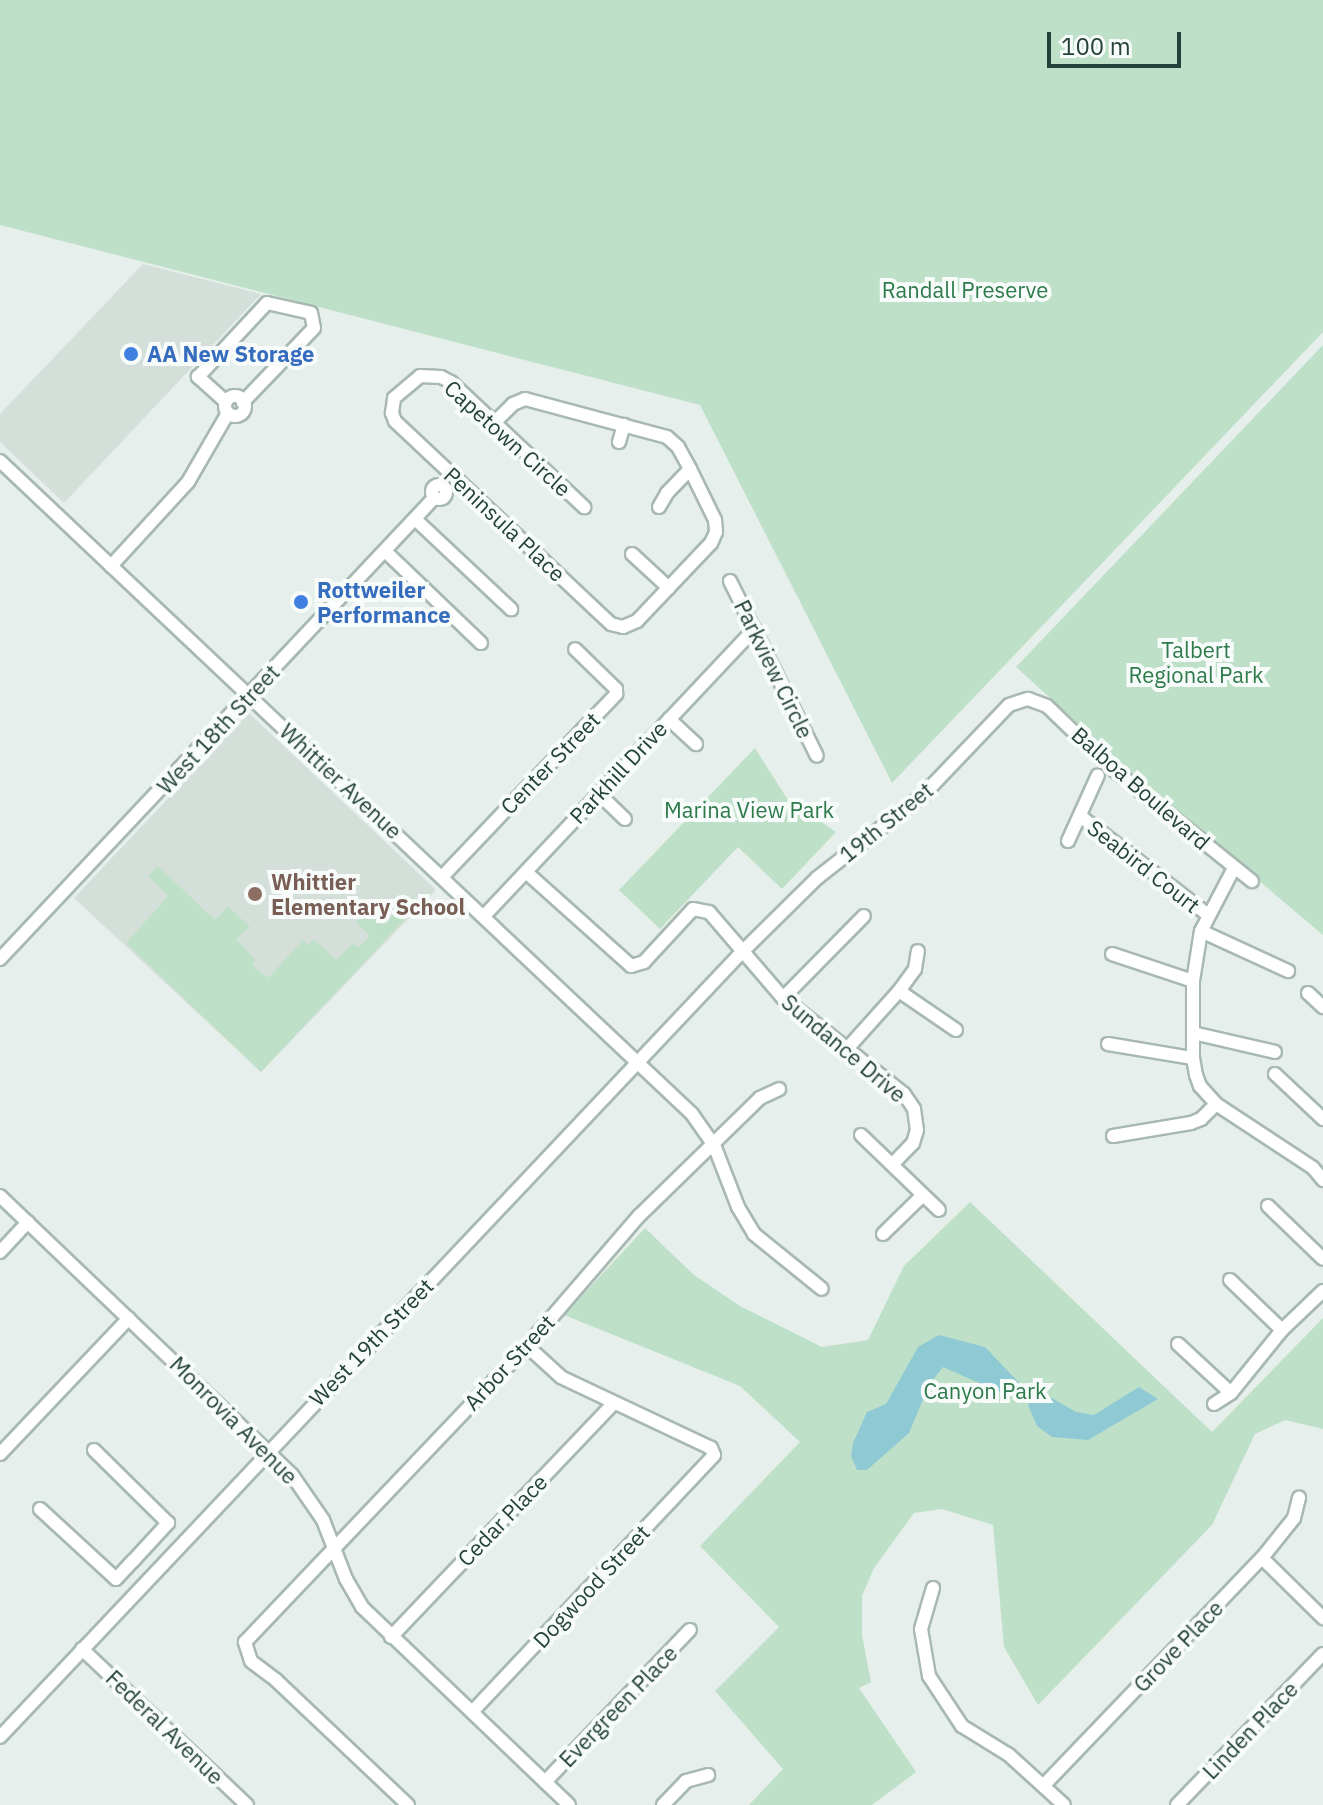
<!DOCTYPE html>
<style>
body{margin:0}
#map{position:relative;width:1323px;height:1805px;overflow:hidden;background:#e6efeb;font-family:"IBM Plex Sans",sans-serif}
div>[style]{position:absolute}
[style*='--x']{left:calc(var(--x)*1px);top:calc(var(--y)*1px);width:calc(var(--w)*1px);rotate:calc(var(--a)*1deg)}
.built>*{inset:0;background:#d4dfda}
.green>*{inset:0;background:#bfe0c8}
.water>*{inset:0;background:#8ec9d4}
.roads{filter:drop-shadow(2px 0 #a8b8b2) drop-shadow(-2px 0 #a8b8b2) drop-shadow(0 2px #a8b8b2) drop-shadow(0 -2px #a8b8b2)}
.minor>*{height:12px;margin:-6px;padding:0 6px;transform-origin:6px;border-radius:6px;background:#fff}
.minor>.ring{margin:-6px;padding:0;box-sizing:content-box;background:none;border:12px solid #fff;border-radius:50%}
.dots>*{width:22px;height:22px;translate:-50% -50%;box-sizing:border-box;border:4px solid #f7fbf9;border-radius:50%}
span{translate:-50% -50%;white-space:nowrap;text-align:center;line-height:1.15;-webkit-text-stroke:8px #f7fbf9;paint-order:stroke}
.park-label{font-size:22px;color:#2d7a4b}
.shop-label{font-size:22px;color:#366cbe;font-weight:700}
.left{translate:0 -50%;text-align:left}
.street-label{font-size:22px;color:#24423a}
.education-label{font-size:22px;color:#785e54;font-weight:700}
.scale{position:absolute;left:1047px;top:32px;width:134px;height:36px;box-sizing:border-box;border:4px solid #24423a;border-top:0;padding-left:10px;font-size:24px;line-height:28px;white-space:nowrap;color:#24423a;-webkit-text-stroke:6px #f7fbf9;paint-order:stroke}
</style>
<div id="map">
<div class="built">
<div style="clip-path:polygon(143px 264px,261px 294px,64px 503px,0 442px,0 414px)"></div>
<div style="clip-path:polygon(249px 713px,436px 890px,261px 1072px,74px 898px)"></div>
</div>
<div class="green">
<div style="clip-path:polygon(0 0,1323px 0,1323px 332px,892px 783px,700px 405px,0 225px)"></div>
<div style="clip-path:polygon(1323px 345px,1323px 935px,1148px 787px,1016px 667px)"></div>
<div style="clip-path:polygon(755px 748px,786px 797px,836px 832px,782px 889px,738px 847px,660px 929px,619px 890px)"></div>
<div style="clip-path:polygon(158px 866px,215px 920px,228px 906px,250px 927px,236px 939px,256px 960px,252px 965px,268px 978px,303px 940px,308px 945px,314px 939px,336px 960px,352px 944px,359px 947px,370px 936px,356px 922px,367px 915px,383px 925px,410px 897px,420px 900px,435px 887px,261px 1072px,126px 943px,168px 896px,148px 876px)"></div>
<div style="clip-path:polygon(970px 1202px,1212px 1432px,1323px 1318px,1323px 1429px,1285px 1420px,1255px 1434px,1212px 1525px,1038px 1705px,1004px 1647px,993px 1525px,942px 1509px,914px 1513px,874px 1568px,862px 1596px,862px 1635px,871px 1682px,859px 1688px,916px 1772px,872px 1805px,749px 1805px,783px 1769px,715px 1691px,779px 1627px,700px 1546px,800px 1442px,740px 1386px,564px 1315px,645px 1228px,694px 1275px,740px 1306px,822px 1347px,868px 1340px,904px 1266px)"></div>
</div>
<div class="water">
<div style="clip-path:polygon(939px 1335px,985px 1347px,1021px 1385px,1015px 1395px,1009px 1396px,943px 1367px,929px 1385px,909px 1433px,867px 1470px,857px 1470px,851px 1456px,853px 1443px,867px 1412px,886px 1404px,918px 1347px)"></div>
<div style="clip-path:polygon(1139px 1387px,1158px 1399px,1088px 1440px,1052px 1437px,1037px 1426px,1028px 1405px,1034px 1395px,1052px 1398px,1076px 1412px,1094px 1415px)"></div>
</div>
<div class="roads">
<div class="minor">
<div class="ring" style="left:225px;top:396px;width:8px;height:8px"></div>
<div style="--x:226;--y:402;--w:38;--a:-138"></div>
<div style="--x:198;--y:377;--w:101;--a:-47"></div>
<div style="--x:267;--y:303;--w:45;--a:12.8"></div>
<div style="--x:311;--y:313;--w:15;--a:79"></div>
<div style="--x:314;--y:328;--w:103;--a:133.8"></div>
<div style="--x:494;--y:423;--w:27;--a:-45"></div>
<div style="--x:513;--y:404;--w:13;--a:-23"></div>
<div style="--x:525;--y:399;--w:147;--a:15"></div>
<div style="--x:667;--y:437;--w:15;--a:42"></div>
<div style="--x:678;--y:447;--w:25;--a:61"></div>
<div style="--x:690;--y:469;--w:57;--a:63.9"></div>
<div style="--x:715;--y:520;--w:12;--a:85"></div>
<div style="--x:716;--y:532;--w:12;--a:114"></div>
<div style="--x:711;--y:543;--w:108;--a:133.5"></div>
<div style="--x:637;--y:621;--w:15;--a:157"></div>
<div style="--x:623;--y:627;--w:12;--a:-166"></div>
<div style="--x:611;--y:624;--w:296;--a:-136.8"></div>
<div style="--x:395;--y:421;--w:9;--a:-111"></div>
<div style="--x:392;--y:413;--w:15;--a:-82"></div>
<div style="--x:394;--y:398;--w:34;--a:-40"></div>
<div style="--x:420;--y:376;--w:21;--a:3"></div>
<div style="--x:441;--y:377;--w:11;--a:27"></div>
<div style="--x:451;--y:382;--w:183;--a:43.2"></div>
<div style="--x:619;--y:442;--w:18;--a:-74"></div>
<div style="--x:0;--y:461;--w:951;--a:43.34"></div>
<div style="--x:692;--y:1114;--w:38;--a:55"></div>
<div style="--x:714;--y:1145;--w:66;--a:68.8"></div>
<div style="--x:738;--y:1207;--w:31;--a:59"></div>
<div style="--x:754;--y:1234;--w:87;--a:39"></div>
<div class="ring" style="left:432px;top:485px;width:2px;height:2px"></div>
<div style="--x:659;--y:507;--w:16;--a:-60"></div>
<div style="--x:667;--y:493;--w:33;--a:-46"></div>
<div style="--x:415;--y:519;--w:132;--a:43.2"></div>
<div style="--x:385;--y:551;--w:133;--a:43.8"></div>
<div style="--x:632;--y:554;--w:50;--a:42.6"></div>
<div style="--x:111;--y:566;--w:114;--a:-47.5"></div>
<div style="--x:188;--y:482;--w:80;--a:-59.9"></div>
<div style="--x:730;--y:581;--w:195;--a:63.6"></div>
<div style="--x:669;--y:719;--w:37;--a:43"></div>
<div style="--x:599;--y:794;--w:36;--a:44"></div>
<div style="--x:1080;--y:816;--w:162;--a:37.7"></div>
<div style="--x:1068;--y:841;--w:72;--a:-65.6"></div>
<div style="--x:1234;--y:868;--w:71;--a:117.6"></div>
<div style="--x:1201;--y:931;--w:51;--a:99.1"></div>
<div style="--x:1193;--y:981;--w:77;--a:90"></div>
<div style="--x:1193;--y:1058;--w:17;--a:80"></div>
<div style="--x:1196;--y:1075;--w:12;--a:70"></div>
<div style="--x:1200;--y:1086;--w:24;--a:48"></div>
<div style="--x:1216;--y:1104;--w:116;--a:33.4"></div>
<div style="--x:1313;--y:1168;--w:16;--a:50"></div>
<div style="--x:526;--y:872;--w:141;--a:41.8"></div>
<div style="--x:631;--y:966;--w:14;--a:-17"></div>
<div style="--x:644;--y:962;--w:72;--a:-47.2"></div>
<div style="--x:693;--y:909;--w:16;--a:11"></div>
<div style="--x:709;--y:912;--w:113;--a:49.3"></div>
<div style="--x:783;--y:998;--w:154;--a:38.4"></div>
<div style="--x:904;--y:1094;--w:18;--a:56"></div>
<div style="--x:914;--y:1109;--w:21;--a:82"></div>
<div style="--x:917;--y:1130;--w:14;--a:107"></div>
<div style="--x:913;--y:1143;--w:30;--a:134"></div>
<div style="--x:442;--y:877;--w:253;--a:-46.4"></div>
<div style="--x:616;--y:694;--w:5;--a:-90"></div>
<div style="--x:616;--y:689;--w:57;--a:-135.7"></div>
<div style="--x:484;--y:916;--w:394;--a:-46.7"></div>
<div style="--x:1201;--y:931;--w:96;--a:24.7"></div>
<div style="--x:1112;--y:954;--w:85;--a:18.4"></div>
<div style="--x:0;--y:959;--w:633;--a:-46.73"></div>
<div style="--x:899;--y:991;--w:69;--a:34.4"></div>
<div style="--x:1308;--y:993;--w:21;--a:43"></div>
<div style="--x:783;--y:998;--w:115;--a:-45.4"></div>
<div style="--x:1193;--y:1033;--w:84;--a:13"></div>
<div style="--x:1108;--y:1044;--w:86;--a:9.4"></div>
<div style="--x:846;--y:1050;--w:79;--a:-48.1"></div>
<div style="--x:899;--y:991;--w:27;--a:-54"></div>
<div style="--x:915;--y:969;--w:18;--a:-81"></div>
<div style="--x:1275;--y:1074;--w:66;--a:43.2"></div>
<div style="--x:861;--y:1135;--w:108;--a:43.9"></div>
<div style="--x:1113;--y:1136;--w:79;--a:-9.5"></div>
<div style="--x:1191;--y:1123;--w:11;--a:-22"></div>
<div style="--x:1201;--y:1119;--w:21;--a:-45"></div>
<div style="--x:0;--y:1196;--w:404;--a:43.7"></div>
<div style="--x:292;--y:1475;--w:55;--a:55.4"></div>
<div style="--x:323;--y:1520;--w:63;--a:68.7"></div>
<div style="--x:346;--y:1579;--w:32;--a:60"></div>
<div style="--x:362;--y:1607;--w:286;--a:43.7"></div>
<div style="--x:1268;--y:1206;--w:76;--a:43.9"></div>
<div style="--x:883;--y:1234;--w:56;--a:-44.3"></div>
<div style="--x:0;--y:1252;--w:41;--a:-47"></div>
<div style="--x:1230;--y:1280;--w:72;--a:43.9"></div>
<div style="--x:1178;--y:1344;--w:72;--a:42.8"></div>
<div style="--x:1214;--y:1404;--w:20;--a:-33"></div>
<div style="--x:1231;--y:1393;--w:81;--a:-51"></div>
<div style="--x:1282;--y:1330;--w:57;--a:-43.6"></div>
<div style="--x:0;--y:1454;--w:187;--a:-46.5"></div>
<div style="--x:40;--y:1509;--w:103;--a:42.6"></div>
<div style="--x:116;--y:1579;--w:25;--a:-47"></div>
<div style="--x:133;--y:1561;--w:52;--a:-47.4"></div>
<div style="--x:168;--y:1523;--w:104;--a:-135.4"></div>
<div style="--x:1262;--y:1558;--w:86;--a:44.5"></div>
<div style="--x:933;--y:1588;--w:43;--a:106.3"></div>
<div style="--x:921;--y:1629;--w:48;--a:80.3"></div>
<div style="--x:929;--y:1676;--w:60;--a:56.6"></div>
<div style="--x:962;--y:1726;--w:55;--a:31.7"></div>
<div style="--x:1009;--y:1755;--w:74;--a:42.3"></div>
<div style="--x:391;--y:1637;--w:322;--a:-46.4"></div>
<div style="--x:82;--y:1649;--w:227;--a:43.4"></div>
<div style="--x:472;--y:1712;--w:353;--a:-46.7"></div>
<div style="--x:714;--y:1455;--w:8;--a:-113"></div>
<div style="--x:711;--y:1448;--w:166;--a:-154.7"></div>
<div style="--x:561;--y:1377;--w:46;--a:-137.6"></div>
<div style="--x:0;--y:1737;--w:1083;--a:-46.61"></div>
<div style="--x:744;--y:950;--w:103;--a:-44.6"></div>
<div style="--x:817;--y:878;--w:135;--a:-38.1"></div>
<div style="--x:923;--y:795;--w:124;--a:-46.3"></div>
<div style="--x:1009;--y:705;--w:20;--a:-18"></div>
<div style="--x:1028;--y:699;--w:20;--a:20"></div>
<div style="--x:1047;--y:706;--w:85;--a:44"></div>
<div style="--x:1108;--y:765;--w:185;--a:38.9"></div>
<div style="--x:545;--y:1782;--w:210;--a:-46.4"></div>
<div style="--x:1044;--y:1785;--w:315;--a:-46.2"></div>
<div style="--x:1262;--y:1558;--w:51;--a:-51.3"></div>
<div style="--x:1294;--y:1518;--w:21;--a:-76"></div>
<div style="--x:408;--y:1805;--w:182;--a:-136.6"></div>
<div style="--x:276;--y:1680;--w:31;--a:-143"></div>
<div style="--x:251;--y:1661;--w:20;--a:-108"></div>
<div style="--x:245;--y:1642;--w:409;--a:-46.4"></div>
<div style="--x:527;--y:1346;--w:172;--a:-49.3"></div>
<div style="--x:639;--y:1216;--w:169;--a:-44.3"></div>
<div style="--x:760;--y:1098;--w:21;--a:-25"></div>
<div style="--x:663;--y:1805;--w:33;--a:-46"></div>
<div style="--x:686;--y:1781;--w:23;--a:-15"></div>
<div style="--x:1177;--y:1805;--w:210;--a:-46"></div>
</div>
</div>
<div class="dots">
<div style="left:131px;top:354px;background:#3f7fe0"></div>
<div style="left:301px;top:602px;background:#3f7fe0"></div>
<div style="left:255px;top:894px;background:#8d6e63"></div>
</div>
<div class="park-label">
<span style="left:965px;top:290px">Randall Preserve</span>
<span style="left:1196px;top:662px">Talbert<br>Regional Park</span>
<span style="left:749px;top:810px">Marina View Park</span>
<span style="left:985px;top:1391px">Canyon Park</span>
</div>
<div class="shop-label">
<span class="left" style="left:147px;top:354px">AA New Storage</span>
<span class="left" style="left:317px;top:602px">Rottweiler<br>Performance</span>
</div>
<div class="street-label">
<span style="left:508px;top:438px;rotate:42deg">Capetown Circle</span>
<span style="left:505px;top:524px;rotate:43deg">Peninsula Place</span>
<span style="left:774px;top:669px;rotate:64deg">Parkview Circle</span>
<span style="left:218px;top:729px;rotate:-47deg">West 18th Street</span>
<span style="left:550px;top:763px;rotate:-46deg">Center Street</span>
<span style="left:618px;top:772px;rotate:-47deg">Parkhill Drive</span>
<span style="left:341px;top:781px;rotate:43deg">Whittier Avenue</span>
<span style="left:1141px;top:788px;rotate:41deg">Balboa Boulevard</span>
<span style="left:886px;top:822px;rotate:-39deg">19th Street</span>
<span style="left:1144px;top:866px;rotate:38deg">Seabird Court</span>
<span style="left:844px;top:1048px;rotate:40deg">Sundance Drive</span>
<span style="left:371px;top:1342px;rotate:-46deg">West 19th Street</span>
<span style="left:509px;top:1362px;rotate:-47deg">Arbor Street</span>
<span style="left:234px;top:1420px;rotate:45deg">Monrovia Avenue</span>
<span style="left:502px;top:1520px;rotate:-46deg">Cedar Place</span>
<span style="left:591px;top:1586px;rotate:-47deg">Dogwood Street</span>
<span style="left:1178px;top:1646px;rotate:-46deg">Grove Place</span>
<span style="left:618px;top:1706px;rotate:-46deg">Evergreen Place</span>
<span style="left:165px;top:1727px;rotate:44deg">Federal Avenue</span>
<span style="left:1250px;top:1730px;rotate:-46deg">Linden Place</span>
</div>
<div class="education-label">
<span class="left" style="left:271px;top:894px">Whittier<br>Elementary School</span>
</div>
<div class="scale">100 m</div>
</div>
